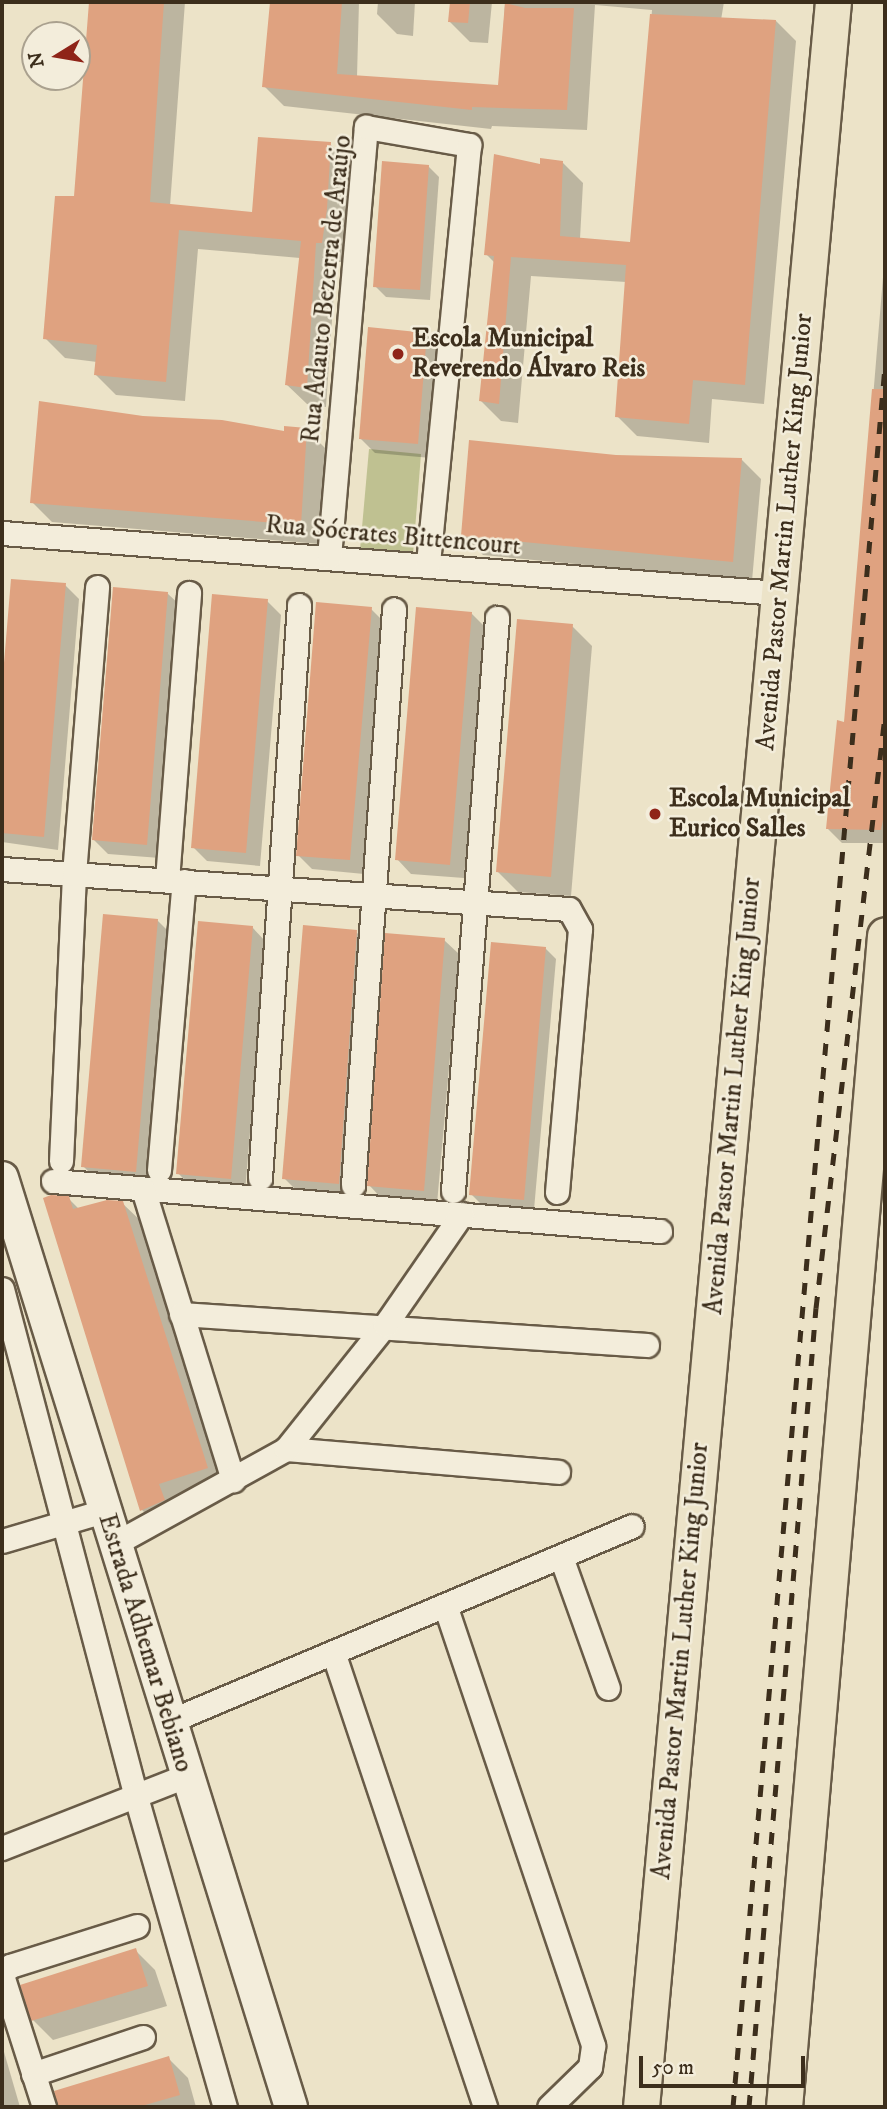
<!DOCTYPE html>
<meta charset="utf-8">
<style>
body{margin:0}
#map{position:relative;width:887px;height:2109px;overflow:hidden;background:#ece3c8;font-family:"IM FELL DW Pica",serif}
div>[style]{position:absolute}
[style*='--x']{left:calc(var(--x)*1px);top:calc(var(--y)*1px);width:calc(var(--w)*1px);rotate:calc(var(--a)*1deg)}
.green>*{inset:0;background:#bfc191}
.shadow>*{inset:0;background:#0003}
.building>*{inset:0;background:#dfa280}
.roads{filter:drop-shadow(2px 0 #685b47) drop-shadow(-2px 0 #685b47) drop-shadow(0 2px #685b47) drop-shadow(0 -2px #685b47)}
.street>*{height:23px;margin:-11.5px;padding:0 11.5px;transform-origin:11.5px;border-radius:11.5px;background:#f3eddb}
.secondary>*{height:32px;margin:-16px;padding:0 16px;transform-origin:16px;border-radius:16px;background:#f3eddb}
.primary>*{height:35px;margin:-17.5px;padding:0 17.5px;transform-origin:17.5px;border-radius:17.5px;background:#ece3c8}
.rail>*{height:5px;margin-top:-2.5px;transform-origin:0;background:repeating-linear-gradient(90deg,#3c2e1c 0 12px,transparent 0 24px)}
.dots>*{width:19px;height:19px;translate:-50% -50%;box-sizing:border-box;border:4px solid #f3eddb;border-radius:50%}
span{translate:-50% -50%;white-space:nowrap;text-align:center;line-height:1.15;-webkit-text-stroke:5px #f3eddb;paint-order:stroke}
.street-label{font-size:26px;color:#3c2e1c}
.poi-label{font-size:26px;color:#3c2e1c;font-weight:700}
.left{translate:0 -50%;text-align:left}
.frame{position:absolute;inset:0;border:4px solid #3c2e1c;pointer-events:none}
.north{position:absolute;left:21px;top:21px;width:70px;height:70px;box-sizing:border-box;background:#f3eddb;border:2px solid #aaa18f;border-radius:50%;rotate:259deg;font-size:19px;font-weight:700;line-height:28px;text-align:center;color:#3c2e1c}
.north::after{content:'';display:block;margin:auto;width:24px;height:32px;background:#8f2418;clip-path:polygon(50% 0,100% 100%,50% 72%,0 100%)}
.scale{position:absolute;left:639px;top:2056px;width:166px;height:32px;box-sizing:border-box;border:4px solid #3c2e1c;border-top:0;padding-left:9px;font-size:21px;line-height:24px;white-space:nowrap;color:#3c2e1c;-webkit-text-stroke:5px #f3eddb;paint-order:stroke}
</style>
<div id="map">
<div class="green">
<div style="clip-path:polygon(369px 449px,421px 454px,413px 555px,360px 550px)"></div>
</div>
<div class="shadow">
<div style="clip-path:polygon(91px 2px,185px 2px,170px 206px,253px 214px,330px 144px,350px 164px,347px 230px,341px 262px,336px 262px,326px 407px,307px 404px,286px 384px,300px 258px,198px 249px,185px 401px,116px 395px,96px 375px,97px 362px,65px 358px,45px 338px,76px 197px)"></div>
<div style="clip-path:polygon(272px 2px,359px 2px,357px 77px,500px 87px,505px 2px,724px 2px,721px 20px,776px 21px,796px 41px,764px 404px,712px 399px,709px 443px,637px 436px,617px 416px,626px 282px,531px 276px,518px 423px,501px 421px,481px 401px,495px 263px,486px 254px,542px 166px,563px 163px,583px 183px,580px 239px,632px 244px,652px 10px,595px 5px,587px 130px,492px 126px,491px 129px,284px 106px,264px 86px)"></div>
<div style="clip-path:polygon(378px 2px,415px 2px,413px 36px,397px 34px,377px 14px)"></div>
<div style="clip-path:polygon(452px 2px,492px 2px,488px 43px,470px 42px,450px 22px)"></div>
<div style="clip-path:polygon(428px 166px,439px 177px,430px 300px,386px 297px,375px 286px)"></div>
<div style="clip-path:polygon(885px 253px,885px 843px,842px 843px,828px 829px,846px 724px)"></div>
<div style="clip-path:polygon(427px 335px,441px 349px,431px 458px,375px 453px,361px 439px)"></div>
<div style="clip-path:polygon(116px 416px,286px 433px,306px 429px,326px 449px,320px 544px,52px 522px,32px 502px)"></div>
<div style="clip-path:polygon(616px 456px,741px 459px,761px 479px,752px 581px,483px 555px,463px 535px)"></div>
<div style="clip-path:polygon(12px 580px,65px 585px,79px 599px,58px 850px,2px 842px,2px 707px)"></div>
<div style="clip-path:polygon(167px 593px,182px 607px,160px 858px,108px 854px,93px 839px)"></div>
<div style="clip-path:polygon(267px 601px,281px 615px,260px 866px,207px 861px,193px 847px)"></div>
<div style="clip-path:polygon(371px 609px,385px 623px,364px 874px,312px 869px,298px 855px)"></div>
<div style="clip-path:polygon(471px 613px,485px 627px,464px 878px,411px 874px,397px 859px)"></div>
<div style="clip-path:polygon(572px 626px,592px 646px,571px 896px,518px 892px,498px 872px)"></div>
<div style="clip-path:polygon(157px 920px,171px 934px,150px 1185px,97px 1180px,83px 1166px)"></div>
<div style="clip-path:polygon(252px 927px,266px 942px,245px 1192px,192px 1188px,178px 1173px)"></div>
<div style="clip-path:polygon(356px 932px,371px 946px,353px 1197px,298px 1192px,284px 1178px)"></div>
<div style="clip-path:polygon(444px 940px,459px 954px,437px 1204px,383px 1200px,369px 1185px)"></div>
<div style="clip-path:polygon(545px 948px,556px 959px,534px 1210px,482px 1205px,471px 1194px)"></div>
<div style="clip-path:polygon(68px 1198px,79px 1209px,122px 1203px,143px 1223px,227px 1488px,178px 1504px,184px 1520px,162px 1530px,142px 1510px)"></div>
<div style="clip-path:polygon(135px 1950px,155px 1970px,167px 2006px,53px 2040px,33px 2020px)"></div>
<div style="clip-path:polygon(2px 2045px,20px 2107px,2px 2107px)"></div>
<div style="clip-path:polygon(168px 2058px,188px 2078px,196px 2107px,58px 2107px,55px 2092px)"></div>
</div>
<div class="building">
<div style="clip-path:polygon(89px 2px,164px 2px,150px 202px,252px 212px,258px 137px,331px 142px,327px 209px,322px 243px,316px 243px,307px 388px,285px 385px,301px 241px,179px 230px,166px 382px,94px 375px,97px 345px,43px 339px,55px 196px,74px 196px)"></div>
<div style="clip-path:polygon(270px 2px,342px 2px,337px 74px,498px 85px,505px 3px,525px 8px,574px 8px,567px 110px,472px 107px,472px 110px,262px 87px)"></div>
<div style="clip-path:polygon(450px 2px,470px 2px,468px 23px,448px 22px)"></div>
<div style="clip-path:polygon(650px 14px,776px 20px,745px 385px,693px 380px,689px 424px,615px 417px,626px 265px,511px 257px,499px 404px,479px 401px,494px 256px,484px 255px,494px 154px,540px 164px,540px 158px,563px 161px,560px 236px,630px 242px)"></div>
<div style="clip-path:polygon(382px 161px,429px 165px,420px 290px,373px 287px)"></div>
<div style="clip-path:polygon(368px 327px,427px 333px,418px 444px,359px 439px)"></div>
<div style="clip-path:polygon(872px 389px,885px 389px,885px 809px,881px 830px,826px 829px,837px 720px,844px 722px)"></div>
<div style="clip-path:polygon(39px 401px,143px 416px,222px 420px,284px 431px,284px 426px,307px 428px,301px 525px,30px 503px)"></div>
<div style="clip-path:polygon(469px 440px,616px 455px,742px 458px,733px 562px,461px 536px)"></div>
<div style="clip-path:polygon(11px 579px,66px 583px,44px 837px,2px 833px,2px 687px)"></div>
<div style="clip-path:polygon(113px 587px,168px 592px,147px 845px,92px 840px)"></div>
<div style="clip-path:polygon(212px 594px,268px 599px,246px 853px,191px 848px)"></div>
<div style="clip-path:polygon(316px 602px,372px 607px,350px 860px,296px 856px)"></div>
<div style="clip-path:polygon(416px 607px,472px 612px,450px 865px,395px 860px)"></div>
<div style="clip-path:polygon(517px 619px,573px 624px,551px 877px,496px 872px)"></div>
<div style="clip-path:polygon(103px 914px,158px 919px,136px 1172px,81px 1167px)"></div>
<div style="clip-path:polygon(198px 921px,253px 926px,231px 1179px,176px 1174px)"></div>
<div style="clip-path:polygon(303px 925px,357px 930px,339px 1184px,282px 1179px)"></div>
<div style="clip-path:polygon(385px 933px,445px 938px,424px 1191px,367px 1186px)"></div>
<div style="clip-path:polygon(491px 942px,546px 947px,524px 1200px,469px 1195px)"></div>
<div style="clip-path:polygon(51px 1195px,69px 1196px,73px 1209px,107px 1200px,123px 1201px,208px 1468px,159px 1484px,165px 1500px,140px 1511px,43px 1198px)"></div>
<div style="clip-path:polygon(136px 1948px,148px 1986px,31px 2021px,20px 1985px)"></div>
<div style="clip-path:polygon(169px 2056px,180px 2095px,138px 2107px,58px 2107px,54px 2091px)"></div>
</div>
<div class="roads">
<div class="street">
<div style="--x:2;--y:533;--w:779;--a:4.42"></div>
<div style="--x:329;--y:557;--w:432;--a:-85.1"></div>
<div style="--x:366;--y:127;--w:105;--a:9.9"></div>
<div style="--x:469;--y:145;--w:423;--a:95.6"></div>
<div style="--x:2;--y:869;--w:568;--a:4.04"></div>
<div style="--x:569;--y:909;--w:23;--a:61"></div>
<div style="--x:580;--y:929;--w:264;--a:95"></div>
<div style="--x:167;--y:880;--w:288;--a:-85.6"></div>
<div style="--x:61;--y:1161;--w:287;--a:-87.4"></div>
<div style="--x:74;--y:874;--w:288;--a:-85.4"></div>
<div style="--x:159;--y:1170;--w:290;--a:-85.1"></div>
<div style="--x:260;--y:1178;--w:574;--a:-86.11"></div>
<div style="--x:53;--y:1181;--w:609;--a:4.71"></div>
<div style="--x:353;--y:1185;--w:577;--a:-85.93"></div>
<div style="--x:143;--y:1189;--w:305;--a:72.8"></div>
<div style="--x:453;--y:1191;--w:575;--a:-85.61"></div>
<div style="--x:2;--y:1289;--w:525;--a:75.22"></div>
<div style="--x:136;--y:1797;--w:323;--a:74"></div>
<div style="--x:181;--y:1314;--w:467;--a:3.8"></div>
<div style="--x:286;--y:1449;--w:273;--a:4.8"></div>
<div style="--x:2;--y:1541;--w:106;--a:-16.4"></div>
<div style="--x:114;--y:1544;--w:196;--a:-28.9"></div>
<div style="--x:286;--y:1449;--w:159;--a:-51.4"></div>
<div style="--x:385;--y:1325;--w:135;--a:-55.3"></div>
<div style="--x:561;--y:1557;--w:139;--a:70.3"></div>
<div style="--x:446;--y:1608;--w:462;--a:71.4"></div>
<div style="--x:593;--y:2046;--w:21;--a:98"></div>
<div style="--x:590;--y:2067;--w:57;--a:135.7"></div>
<div style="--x:334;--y:1655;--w:477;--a:71.5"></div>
<div style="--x:170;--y:1721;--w:501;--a:-22.88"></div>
<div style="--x:2;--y:1848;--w:198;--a:-21.4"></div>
<div style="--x:2;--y:1973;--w:11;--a:-41"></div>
<div style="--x:10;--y:1966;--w:133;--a:-17.5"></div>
<div style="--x:2;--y:1975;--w:139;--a:72.3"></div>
<div style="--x:33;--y:2074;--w:116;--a:-18.6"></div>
</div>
<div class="secondary">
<div style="--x:2;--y:1178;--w:973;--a:72.72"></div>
</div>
<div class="primary">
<div style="--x:641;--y:2107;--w:2114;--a:-84.79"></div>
<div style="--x:784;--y:2107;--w:1176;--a:-85.07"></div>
</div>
</div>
<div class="rail">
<div style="--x:733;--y:2107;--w:1747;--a:-85.01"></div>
<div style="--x:749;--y:2107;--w:802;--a:-85.21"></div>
<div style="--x:816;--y:1308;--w:597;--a:-83.36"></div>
</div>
<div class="dots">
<div style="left:398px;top:354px;background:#8f2418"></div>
<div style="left:655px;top:814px;background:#8f2418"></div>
</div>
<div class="street-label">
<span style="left:327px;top:289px;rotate:-84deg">Rua Adauto Bezerra de Araújo</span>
<span style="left:785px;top:532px;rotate:-85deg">Avenida Pastor Martin Luther King Junior</span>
<span style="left:393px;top:536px;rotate:5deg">Rua Sócrates Bittencourt</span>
<span style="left:733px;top:1096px;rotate:-85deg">Avenida Pastor Martin Luther King Junior</span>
<span style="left:145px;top:1643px;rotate:73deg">Estrada Adhemar Bebiano</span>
<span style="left:681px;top:1661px;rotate:-85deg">Avenida Pastor Martin Luther King Junior</span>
</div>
<div class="poi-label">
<span class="left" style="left:412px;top:354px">Escola Municipal<br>Reverendo Álvaro Reis</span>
<span class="left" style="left:669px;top:814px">Escola Municipal<br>Eurico Salles</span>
</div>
<div class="frame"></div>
<div class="north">N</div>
<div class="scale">50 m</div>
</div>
